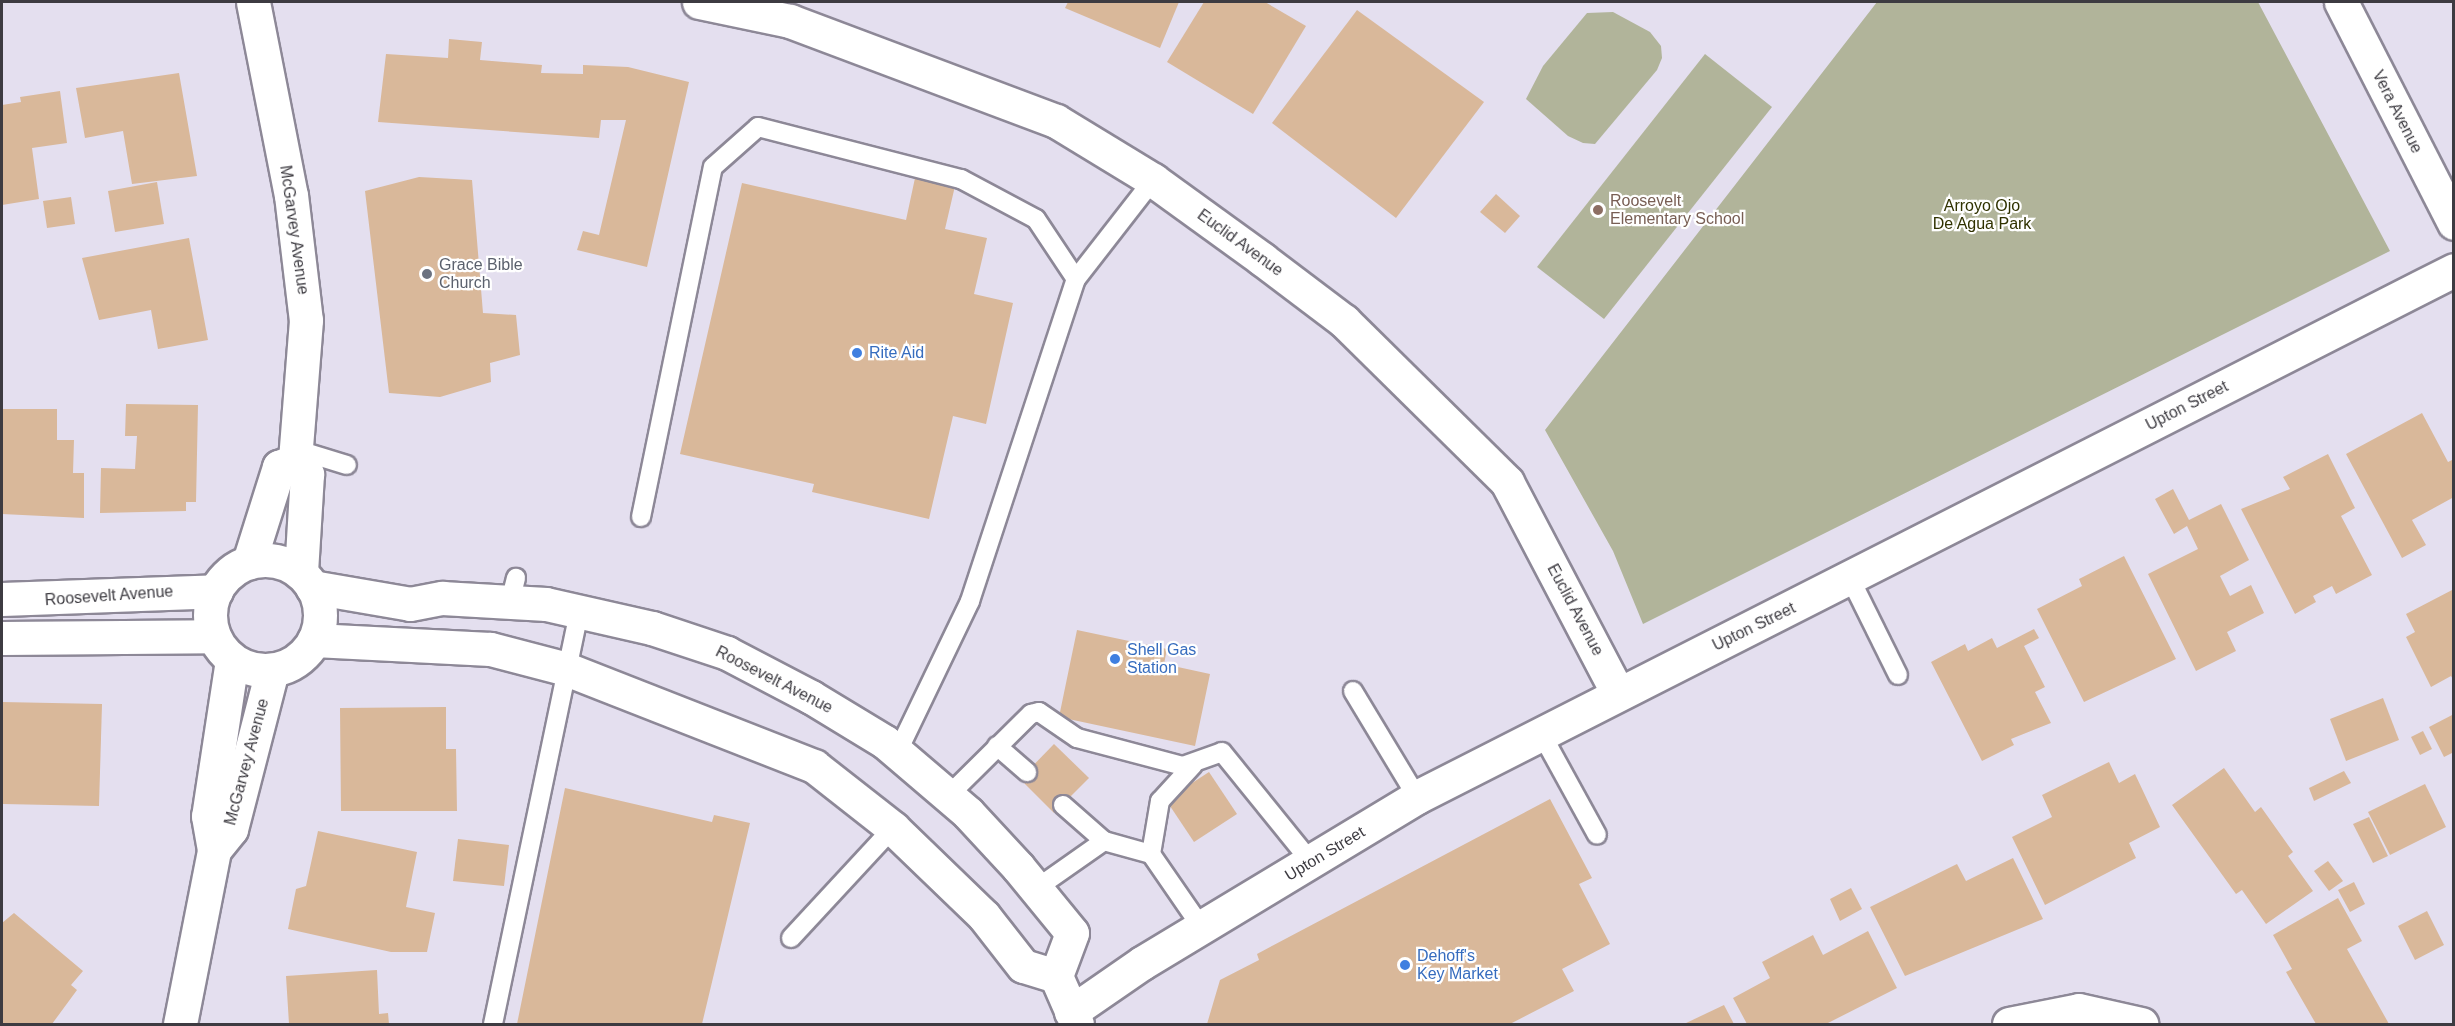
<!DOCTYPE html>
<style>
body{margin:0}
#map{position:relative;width:2455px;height:1026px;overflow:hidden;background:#e4dfef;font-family:Helvetica,sans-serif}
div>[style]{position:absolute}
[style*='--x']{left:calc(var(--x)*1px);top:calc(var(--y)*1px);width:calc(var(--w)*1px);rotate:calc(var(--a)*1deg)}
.green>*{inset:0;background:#b1b49a}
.building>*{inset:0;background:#d9b89a}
.roads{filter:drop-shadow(2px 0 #8d8897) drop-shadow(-2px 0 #8d8897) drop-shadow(0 2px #8d8897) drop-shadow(0 -2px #8d8897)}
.service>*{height:18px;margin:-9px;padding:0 9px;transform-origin:9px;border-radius:9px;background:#fff}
.minor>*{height:33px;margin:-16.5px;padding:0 16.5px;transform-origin:16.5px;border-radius:16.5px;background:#fff}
.tertiary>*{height:33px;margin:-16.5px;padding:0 16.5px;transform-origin:16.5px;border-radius:16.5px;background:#fff}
.tertiary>.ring{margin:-16.5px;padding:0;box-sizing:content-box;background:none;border:33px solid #fff;border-radius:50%}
.dots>*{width:16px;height:16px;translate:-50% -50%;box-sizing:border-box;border:3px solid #fff;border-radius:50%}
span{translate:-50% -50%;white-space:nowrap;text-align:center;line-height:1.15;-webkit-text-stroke:4.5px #fff;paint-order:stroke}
.street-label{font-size:16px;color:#3d3b41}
.education-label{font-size:16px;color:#785e54}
.left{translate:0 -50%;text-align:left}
.park-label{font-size:16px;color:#303200}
.worship-label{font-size:16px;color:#5b616d}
.shop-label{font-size:16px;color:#366cbe}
.frame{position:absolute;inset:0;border:3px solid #3d3b41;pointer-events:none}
</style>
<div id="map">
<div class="green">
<div style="clip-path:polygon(1877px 2px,2258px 2px,2390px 251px,1643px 624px,1613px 551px,1545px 430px)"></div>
<div style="clip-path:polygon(1613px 12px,1650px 32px,1661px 46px,1662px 58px,1657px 70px,1595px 144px,1583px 143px,1568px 136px,1526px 99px,1543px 66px,1587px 13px)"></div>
<div style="clip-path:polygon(1705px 54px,1772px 107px,1604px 319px,1537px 267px)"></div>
</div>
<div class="building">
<div style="clip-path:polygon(1068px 2px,1179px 2px,1160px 48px,1065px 8px)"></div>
<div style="clip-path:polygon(1204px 2px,1265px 2px,1306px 26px,1253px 114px,1167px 62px)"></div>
<div style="clip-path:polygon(1357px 10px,1484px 102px,1396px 218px,1272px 123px)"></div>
<div style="clip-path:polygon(449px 39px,482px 42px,480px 60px,542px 65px,541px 73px,583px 74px,583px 65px,628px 67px,689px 82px,647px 267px,577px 250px,583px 231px,599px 235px,626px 120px,601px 120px,599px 138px,378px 122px,386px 54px,448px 58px)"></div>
<div style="clip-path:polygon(179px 73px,197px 176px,132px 184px,123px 131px,85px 138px,76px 88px)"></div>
<div style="clip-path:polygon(60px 91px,67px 143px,32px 148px,39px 199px,2px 205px,2px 105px,21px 102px,20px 97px)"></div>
<div style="clip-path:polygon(419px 177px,472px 180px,483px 313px,516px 315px,520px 355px,490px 363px,491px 382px,440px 397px,389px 393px,365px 191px)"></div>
<div style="clip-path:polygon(915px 178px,955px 186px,945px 229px,987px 238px,974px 294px,1013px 303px,986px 424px,953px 416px,929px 519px,812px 492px,814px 484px,680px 454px,742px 183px,906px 220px)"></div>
<div style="clip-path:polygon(157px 182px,164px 224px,115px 232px,108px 191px)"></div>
<div style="clip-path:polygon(1496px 194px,1520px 216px,1505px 233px,1480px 212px)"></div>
<div style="clip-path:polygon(71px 197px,75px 224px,47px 228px,43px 201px)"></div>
<div style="clip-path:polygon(189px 238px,208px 340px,158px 349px,151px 310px,99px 320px,82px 258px)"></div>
<div style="clip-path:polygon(126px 404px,198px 405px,196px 502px,186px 502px,186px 511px,100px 513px,101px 468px,135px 469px,137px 436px,125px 436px)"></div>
<div style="clip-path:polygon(2px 409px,57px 409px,57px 440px,74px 440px,73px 473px,84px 473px,84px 518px,2px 514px)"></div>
<div style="clip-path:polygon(2422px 413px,2448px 462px,2454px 459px,2454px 497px,2412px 520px,2426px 545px,2402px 558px,2346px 454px)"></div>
<div style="clip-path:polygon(2328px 454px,2355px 508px,2341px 516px,2372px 575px,2336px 594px,2332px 586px,2313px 596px,2316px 602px,2295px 614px,2241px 509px,2290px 489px,2283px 477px)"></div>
<div style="clip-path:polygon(2173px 489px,2189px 520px,2221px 504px,2249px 560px,2220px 576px,2230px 596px,2251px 585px,2264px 613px,2227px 632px,2236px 651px,2196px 671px,2148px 574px,2198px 549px,2187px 526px,2174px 534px,2155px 499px)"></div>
<div style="clip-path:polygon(2124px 556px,2176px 659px,2084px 702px,2037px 609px,2082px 586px,2079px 579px)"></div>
<div style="clip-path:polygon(2454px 589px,2454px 681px,2451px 676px,2431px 687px,2406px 637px,2415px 632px,2406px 614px)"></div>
<div style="clip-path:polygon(2034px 629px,2039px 638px,2024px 646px,2045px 687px,2035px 692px,2051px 723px,2011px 739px,2014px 745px,1982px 761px,1931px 662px,1965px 644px,1968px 651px,1992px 638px,1997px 648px)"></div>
<div style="clip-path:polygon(1077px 630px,1167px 649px,1164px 664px,1210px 674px,1195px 746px,1059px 717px)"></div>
<div style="clip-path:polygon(2383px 698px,2399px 740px,2346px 761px,2330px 719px)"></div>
<div style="clip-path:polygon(2px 702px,102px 704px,99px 806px,3px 804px)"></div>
<div style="clip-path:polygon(446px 707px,446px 749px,456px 749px,457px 811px,341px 811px,340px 708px)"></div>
<div style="clip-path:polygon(2454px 714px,2454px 752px,2444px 757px,2429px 727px)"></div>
<div style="clip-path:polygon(2423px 731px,2432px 749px,2420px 755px,2411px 737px)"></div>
<div style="clip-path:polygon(1054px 744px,1089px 778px,1054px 813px,1020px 779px)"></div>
<div style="clip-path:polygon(2109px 762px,2119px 783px,2135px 774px,2160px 827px,2129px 843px,2136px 858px,2045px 905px,2012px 837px,2052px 817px,2042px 795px)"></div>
<div style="clip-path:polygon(2224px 768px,2255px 812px,2261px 807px,2293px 852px,2288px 856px,2313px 891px,2266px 924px,2242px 890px,2236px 894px,2172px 805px)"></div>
<div style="clip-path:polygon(2344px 771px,2351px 783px,2314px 801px,2309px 788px)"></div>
<div style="clip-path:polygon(1209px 772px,1237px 814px,1194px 842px,1166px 800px)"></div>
<div style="clip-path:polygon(2425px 784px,2446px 827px,2390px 855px,2368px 812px)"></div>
<div style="clip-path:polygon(565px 788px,712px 822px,714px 815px,750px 823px,702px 1024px,517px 1024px)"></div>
<div style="clip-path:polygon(1550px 799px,1592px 878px,1579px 884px,1610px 944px,1562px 969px,1574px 991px,1510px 1024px,1207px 1024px,1220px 980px,1259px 960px,1257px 954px)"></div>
<div style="clip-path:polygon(2369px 817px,2388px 856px,2373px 863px,2353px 824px)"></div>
<div style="clip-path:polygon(318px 831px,417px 852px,406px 907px,435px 913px,427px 952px,391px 952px,288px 929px,296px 889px,306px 886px)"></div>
<div style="clip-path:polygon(458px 839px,509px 845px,504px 886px,453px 881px)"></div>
<div style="clip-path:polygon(2013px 858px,2043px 919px,1905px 976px,1870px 907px,1957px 864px,1966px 881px)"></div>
<div style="clip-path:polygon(2328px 861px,2343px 881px,2329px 891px,2314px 871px)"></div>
<div style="clip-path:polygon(2354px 882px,2365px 904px,2350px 912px,2338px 890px)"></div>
<div style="clip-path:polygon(1851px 888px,1862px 909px,1840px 921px,1830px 899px)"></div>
<div style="clip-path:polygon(2338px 898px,2362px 941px,2347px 949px,2389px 1024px,2316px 1024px,2286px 972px,2292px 969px,2273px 935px)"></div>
<div style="clip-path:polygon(2427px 911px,2444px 945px,2415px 960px,2398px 926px)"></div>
<div style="clip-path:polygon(14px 913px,83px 971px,71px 985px,77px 990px,52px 1024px,2px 1024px,2px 923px)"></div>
<div style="clip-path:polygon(1868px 931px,1897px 988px,1826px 1024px,1747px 1024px,1733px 998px,1770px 978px,1762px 962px,1813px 935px,1823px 955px)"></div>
<div style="clip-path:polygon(377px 970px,379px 1014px,388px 1013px,389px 1024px,289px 1024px,286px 976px)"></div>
<div style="clip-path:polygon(1724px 1005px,1734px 1024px,1684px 1024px)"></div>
</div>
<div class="roads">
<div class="service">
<div style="--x:298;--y:450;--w:51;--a:17"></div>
<div style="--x:641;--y:517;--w:357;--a:-78.4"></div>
<div style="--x:713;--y:167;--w:60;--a:-41.6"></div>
<div style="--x:758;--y:127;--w:210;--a:14.4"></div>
<div style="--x:961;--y:179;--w:85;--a:28.1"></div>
<div style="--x:1036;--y:219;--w:72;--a:56.3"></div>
<div style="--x:1851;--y:580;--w:106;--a:63.7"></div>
<div style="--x:510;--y:602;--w:25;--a:-76"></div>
<div style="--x:1353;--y:691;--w:124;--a:58.9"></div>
<div style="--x:1541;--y:733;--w:116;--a:61.2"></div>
<div style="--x:997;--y:746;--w:40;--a:41"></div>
<div style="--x:897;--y:753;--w:169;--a:-64.3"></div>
<div style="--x:970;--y:601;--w:339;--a:-71.8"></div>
<div style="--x:1076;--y:279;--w:125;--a:-52.1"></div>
<div style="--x:948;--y:796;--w:117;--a:-44.7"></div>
<div style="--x:1031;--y:714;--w:8;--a:-14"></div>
<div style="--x:1039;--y:712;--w:46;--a:34.4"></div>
<div style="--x:1077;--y:738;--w:110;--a:14.8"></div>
<div style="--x:1183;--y:766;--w:41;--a:-19.7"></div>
<div style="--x:1222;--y:752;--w:141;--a:51"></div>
<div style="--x:1063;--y:805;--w:55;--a:41.3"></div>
<div style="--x:1104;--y:841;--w:49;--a:15.5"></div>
<div style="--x:1151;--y:854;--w:90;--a:55.4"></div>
<div style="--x:1151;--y:854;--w:54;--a:-80.4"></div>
<div style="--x:1160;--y:801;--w:49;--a:-47.5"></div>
<div style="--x:1037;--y:888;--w:82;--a:-35"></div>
<div style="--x:791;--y:938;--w:150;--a:-47.2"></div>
<div style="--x:493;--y:1024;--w:422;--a:-78.2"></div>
</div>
<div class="minor">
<div style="--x:253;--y:2;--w:197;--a:78.9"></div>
<div style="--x:291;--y:195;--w:126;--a:83.2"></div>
<div style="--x:306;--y:320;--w:141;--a:94.5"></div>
<div style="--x:699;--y:2;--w:93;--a:11.8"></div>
<div style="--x:790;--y:21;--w:284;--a:20.6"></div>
<div style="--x:1056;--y:121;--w:114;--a:31.3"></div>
<div style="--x:1153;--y:180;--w:135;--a:35.9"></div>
<div style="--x:1262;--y:259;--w:103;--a:37.1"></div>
<div style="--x:1344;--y:321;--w:229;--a:44.6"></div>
<div style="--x:1507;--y:482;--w:238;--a:62.3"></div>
<div style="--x:2341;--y:2;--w:248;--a:62.9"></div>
<div style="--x:249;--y:562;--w:100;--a:-72.5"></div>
<div style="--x:279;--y:467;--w:17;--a:-21"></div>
<div style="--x:295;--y:461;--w:18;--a:47"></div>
<div style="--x:307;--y:474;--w:98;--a:93.5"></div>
<div style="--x:232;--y:660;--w:158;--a:98.7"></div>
<div style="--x:208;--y:816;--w:35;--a:80"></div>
<div style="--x:214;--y:850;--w:27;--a:-51"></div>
<div style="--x:231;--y:829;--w:164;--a:-75.5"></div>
<div style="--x:1071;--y:1012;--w:86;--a:-34.6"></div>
<div style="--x:1142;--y:963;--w:321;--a:-31.1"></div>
<div style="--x:1417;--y:797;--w:1163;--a:-26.94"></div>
<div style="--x:180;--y:1024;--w:177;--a:-78.9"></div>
<div style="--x:2009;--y:1024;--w:71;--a:-11.3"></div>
<div style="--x:2079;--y:1010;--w:64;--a:12.7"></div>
</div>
<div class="tertiary">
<div class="ring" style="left:210px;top:560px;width:77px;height:77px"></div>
<div style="--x:312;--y:587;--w:99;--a:9.8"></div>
<div style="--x:410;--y:604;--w:33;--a:-11"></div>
<div style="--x:442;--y:598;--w:104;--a:3.3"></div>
<div style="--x:546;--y:604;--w:109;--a:12.8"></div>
<div style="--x:652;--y:628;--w:79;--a:18.4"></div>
<div style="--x:727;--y:653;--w:95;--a:27.6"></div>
<div style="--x:811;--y:697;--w:87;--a:31.3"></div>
<div style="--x:885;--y:742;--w:109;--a:40.5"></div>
<div style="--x:968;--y:813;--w:74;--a:47.2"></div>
<div style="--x:1018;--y:867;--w:85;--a:50.7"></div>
<div style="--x:1072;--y:933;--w:46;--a:110.4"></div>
<div style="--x:1056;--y:976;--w:34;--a:-163"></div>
<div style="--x:1023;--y:966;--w:63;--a:-128"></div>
<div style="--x:984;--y:916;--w:127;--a:-136"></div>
<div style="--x:893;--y:828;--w:100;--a:-141.9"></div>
<div style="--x:814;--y:766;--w:265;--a:-158.6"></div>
<div style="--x:567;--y:669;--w:80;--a:-165.4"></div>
<div style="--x:490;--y:649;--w:176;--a:-177.1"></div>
<div style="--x:2;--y:599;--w:214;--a:-2.1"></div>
<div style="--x:2;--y:638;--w:212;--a:-0.5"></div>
<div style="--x:1056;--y:976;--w:52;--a:66.4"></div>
</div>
</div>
<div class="dots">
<div style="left:1598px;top:210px;background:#8d6e63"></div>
<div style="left:427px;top:274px;background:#6b7280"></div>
<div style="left:857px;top:353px;background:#3f7fe0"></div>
<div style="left:1115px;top:659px;background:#3f7fe0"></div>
<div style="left:1405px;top:965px;background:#3f7fe0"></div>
</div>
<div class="street-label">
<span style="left:2397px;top:112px;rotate:63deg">Vera Avenue</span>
<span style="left:294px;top:230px;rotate:82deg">McGarvey Avenue</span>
<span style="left:1240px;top:243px;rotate:36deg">Euclid Avenue</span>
<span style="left:2187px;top:406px;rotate:-27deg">Upton Street</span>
<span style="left:109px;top:596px;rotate:-4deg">Roosevelt Avenue</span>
<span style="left:1575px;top:610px;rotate:62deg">Euclid Avenue</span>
<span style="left:1754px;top:627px;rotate:-26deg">Upton Street</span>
<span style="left:774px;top:680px;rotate:27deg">Roosevelt Avenue</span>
<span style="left:247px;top:762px;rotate:-75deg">McGarvey Avenue</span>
<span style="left:1325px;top:854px;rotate:-31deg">Upton Street</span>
</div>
<div class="education-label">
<span class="left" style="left:1610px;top:210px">Roosevelt<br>Elementary School</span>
</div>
<div class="park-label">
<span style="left:1982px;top:215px">Arroyo Ojo<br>De Agua Park</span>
</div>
<div class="worship-label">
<span class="left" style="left:439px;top:274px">Grace Bible<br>Church</span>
</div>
<div class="shop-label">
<span class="left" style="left:869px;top:353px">Rite Aid</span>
<span class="left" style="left:1127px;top:659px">Shell Gas<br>Station</span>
<span class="left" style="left:1417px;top:965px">Dehoff's<br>Key Market</span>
</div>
<div class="frame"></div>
</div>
